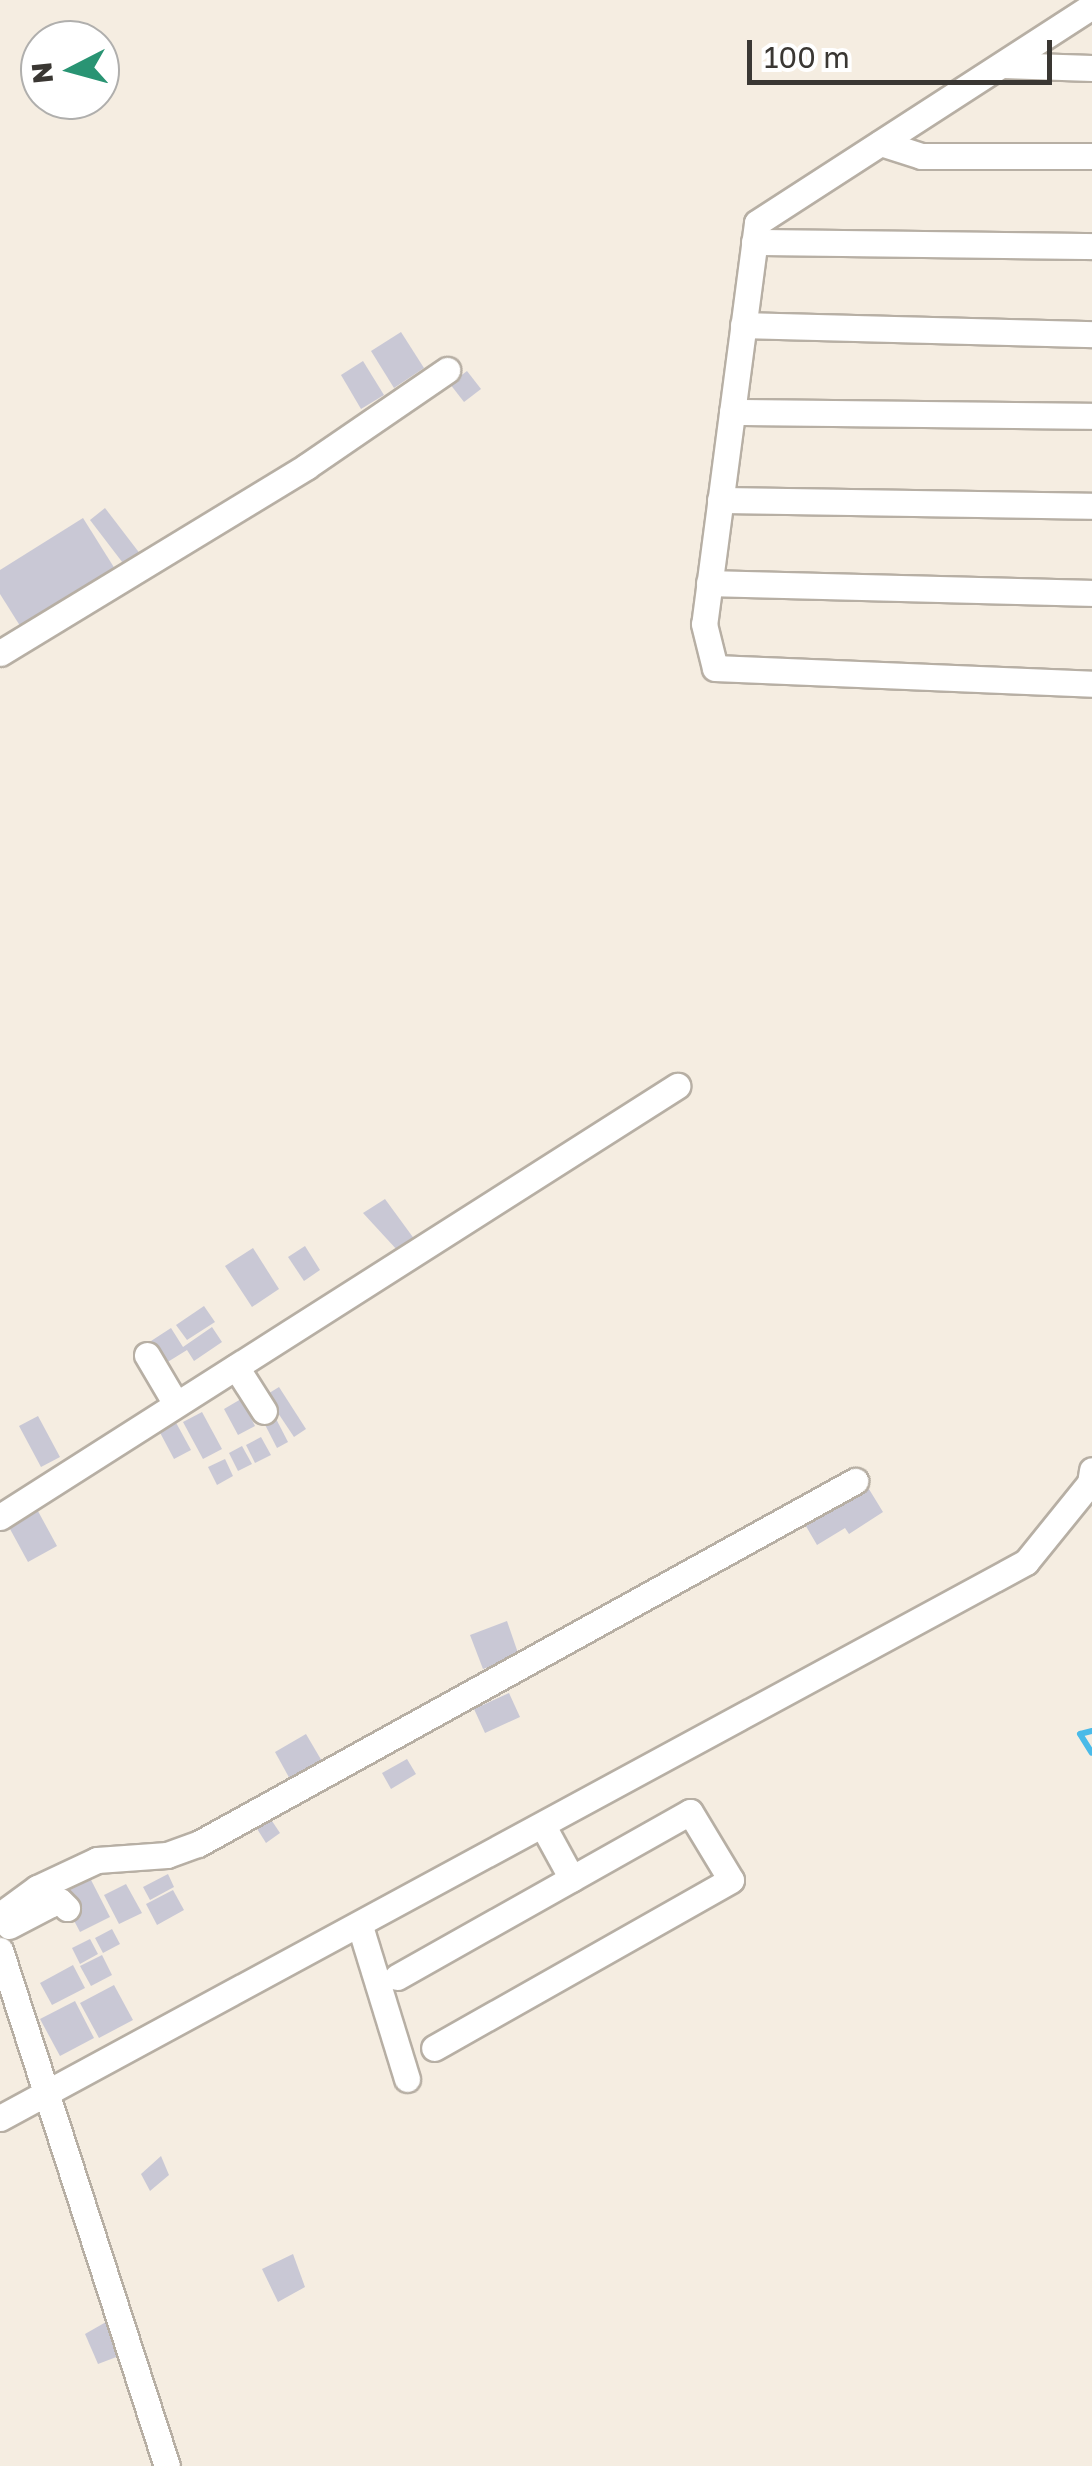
<!DOCTYPE html>
<style>
body{margin:0}
#map{position:relative;width:1092px;height:2466px;overflow:hidden;background:#f5ede1;font-family:"Golos Text",sans-serif}
div>[style]{position:absolute}
[style*='--x']{left:calc(var(--x)*1px);top:calc(var(--y)*1px);width:calc(var(--w)*1px);rotate:calc(var(--a)*1deg)}
.stream>*{height:6px;margin:-3px;padding:0 3px;transform-origin:3px;border-radius:3px;background:#49bae8}
.building>*{inset:0;background:#c9c8d5}
.roads{filter:drop-shadow(2px 0 #b7afa4) drop-shadow(-2px 0 #b7afa4) drop-shadow(0 2px #b7afa4) drop-shadow(0 -2px #b7afa4)}
.minor>*{height:25px;margin:-12.5px;padding:0 12.5px;transform-origin:12.5px;border-radius:12.5px;background:#fff}
span{translate:-50% -50%;white-space:nowrap;text-align:center;line-height:1.15;-webkit-text-stroke:10px #fff;paint-order:stroke}
.north{position:absolute;left:20px;top:20px;width:100px;height:100px;box-sizing:border-box;background:#fff;border:2px solid #b0afad;border-radius:50%;rotate:264deg;font-size:28px;font-weight:700;line-height:40px;text-align:center;color:#3a3733}
.north::after{content:'';display:block;margin:auto;width:35px;height:45px;background:#299473;clip-path:polygon(50% 0,100% 100%,50% 72%,0 100%)}
.scale{position:absolute;left:747px;top:40px;width:305px;height:45px;box-sizing:border-box;border:5px solid #3a3733;border-top:0;padding-left:12px;font-size:30px;line-height:35px;white-space:nowrap;color:#3a3733;-webkit-text-stroke:8px #fff;paint-order:stroke}
</style>
<div id="map">
<div class="stream">
<div style="--x:1092;--y:1731;--w:12;--a:166"></div>
<div style="--x:1080;--y:1734;--w:22;--a:58"></div>
</div>
<div class="building">
<div style="clip-path:polygon(401px 332px,424px 368px,394px 388px,371px 351px)"></div>
<div style="clip-path:polygon(363px 361px,384px 395px,361px 409px,341px 375px)"></div>
<div style="clip-path:polygon(467px 371px,481px 389px,464px 402px,450px 384px)"></div>
<div style="clip-path:polygon(105px 508px,141px 555px,126px 567px,90px 520px)"></div>
<div style="clip-path:polygon(83px 518px,115px 569px,22px 629px,0 594px,0 570px)"></div>
<div style="clip-path:polygon(385px 1199px,415px 1240px,398px 1251px,363px 1213px)"></div>
<div style="clip-path:polygon(305px 1246px,320px 1270px,304px 1281px,288px 1257px)"></div>
<div style="clip-path:polygon(253px 1248px,279px 1289px,252px 1307px,225px 1266px)"></div>
<div style="clip-path:polygon(204px 1306px,215px 1322px,187px 1340px,176px 1325px)"></div>
<div style="clip-path:polygon(212px 1327px,222px 1342px,194px 1361px,187px 1350px,166px 1363px,151px 1341px,171px 1328px,183px 1347px)"></div>
<div style="clip-path:polygon(279px 1387px,306px 1429px,294px 1437px,266px 1395px)"></div>
<div style="clip-path:polygon(241px 1399px,255px 1426px,238px 1435px,224px 1409px)"></div>
<div style="clip-path:polygon(272px 1411px,288px 1442px,277px 1448px,261px 1417px)"></div>
<div style="clip-path:polygon(202px 1412px,222px 1449px,203px 1459px,183px 1422px)"></div>
<div style="clip-path:polygon(38px 1416px,60px 1457px,41px 1467px,19px 1426px)"></div>
<div style="clip-path:polygon(174px 1419px,191px 1450px,174px 1459px,157px 1427px)"></div>
<div style="clip-path:polygon(261px 1437px,271px 1455px,255px 1463px,246px 1445px)"></div>
<div style="clip-path:polygon(242px 1446px,252px 1464px,238px 1471px,229px 1453px)"></div>
<div style="clip-path:polygon(225px 1459px,233px 1476px,217px 1485px,208px 1467px)"></div>
<div style="clip-path:polygon(864px 1481px,883px 1512px,849px 1534px,845px 1528px,817px 1545px,800px 1516px)"></div>
<div style="clip-path:polygon(33px 1502px,57px 1546px,28px 1562px,4px 1518px)"></div>
<div style="clip-path:polygon(507px 1621px,519px 1656px,483px 1669px,470px 1635px)"></div>
<div style="clip-path:polygon(509px 1693px,520px 1717px,485px 1733px,474px 1709px)"></div>
<div style="clip-path:polygon(306px 1734px,323px 1763px,291px 1781px,275px 1752px)"></div>
<div style="clip-path:polygon(407px 1759px,416px 1774px,391px 1789px,382px 1773px)"></div>
<div style="clip-path:polygon(268px 1815px,280px 1833px,266px 1843px,254px 1824px)"></div>
<div style="clip-path:polygon(168px 1874px,174px 1887px,150px 1900px,143px 1887px)"></div>
<div style="clip-path:polygon(89px 1876px,110px 1917px,80px 1932px,59px 1892px)"></div>
<div style="clip-path:polygon(126px 1884px,142px 1913px,119px 1924px,104px 1895px)"></div>
<div style="clip-path:polygon(173px 1890px,184px 1910px,157px 1925px,146px 1904px)"></div>
<div style="clip-path:polygon(112px 1929px,120px 1944px,103px 1953px,95px 1938px)"></div>
<div style="clip-path:polygon(90px 1939px,98px 1954px,80px 1964px,72px 1948px)"></div>
<div style="clip-path:polygon(102px 1955px,112px 1975px,91px 1986px,80px 1966px)"></div>
<div style="clip-path:polygon(73px 1965px,85px 1988px,52px 2005px,40px 1983px)"></div>
<div style="clip-path:polygon(114px 1985px,133px 2020px,99px 2038px,80px 2003px)"></div>
<div style="clip-path:polygon(75px 2001px,94px 2038px,60px 2056px,40px 2019px)"></div>
<div style="clip-path:polygon(161px 2156px,169px 2175px,150px 2191px,141px 2174px)"></div>
<div style="clip-path:polygon(293px 2254px,305px 2287px,278px 2302px,262px 2269px)"></div>
<div style="clip-path:polygon(106px 2322px,119px 2356px,98px 2364px,85px 2334px)"></div>
</div>
<div class="roads">
<div class="minor">
<div style="--x:1092;--y:6;--w:399;--a:147.1"></div>
<div style="--x:757;--y:223;--w:404;--a:97.5"></div>
<div style="--x:704;--y:624;--w:45;--a:76"></div>
<div style="--x:715;--y:668;--w:377;--a:2.4"></div>
<div style="--x:1002;--y:65;--w:90;--a:1.9"></div>
<div style="--x:881;--y:143;--w:42;--a:18"></div>
<div style="--x:921;--y:156;--w:171;--a:0"></div>
<div style="--x:754;--y:242;--w:338;--a:0.7"></div>
<div style="--x:743;--y:325;--w:349;--a:1.5"></div>
<div style="--x:732;--y:412;--w:360;--a:0.6"></div>
<div style="--x:720;--y:500;--w:372;--a:0.9"></div>
<div style="--x:709;--y:583;--w:383;--a:1.5"></div>
<div style="--x:0;--y:653;--w:359;--a:-31.3"></div>
<div style="--x:307;--y:466;--w:170;--a:-34.4"></div>
<div style="--x:147;--y:1355;--w:57;--a:59.4"></div>
<div style="--x:236;--y:1367;--w:52;--a:57.5"></div>
<div style="--x:0;--y:1517;--w:803;--a:-32.48"></div>
<div style="--x:543;--y:1826;--w:60;--a:61.3"></div>
<div style="--x:0;--y:1915;--w:46;--a:-36.1"></div>
<div style="--x:37;--y:1888;--w:66;--a:-25"></div>
<div style="--x:97;--y:1860;--w:70;--a:-4.1"></div>
<div style="--x:167;--y:1855;--w:33;--a:-20"></div>
<div style="--x:198;--y:1844;--w:751;--a:-28.92"></div>
<div style="--x:9;--y:1926;--w:47;--a:-27.6"></div>
<div style="--x:51;--y:1904;--w:9;--a:-18"></div>
<div style="--x:60;--y:1901;--w:10;--a:45"></div>
<div style="--x:360;--y:1926;--w:160;--a:72.9"></div>
<div style="--x:0;--y:1950;--w:542;--a:72.07"></div>
<div style="--x:397;--y:1977;--w:336;--a:-29.4"></div>
<div style="--x:690;--y:1812;--w:79;--a:58.9"></div>
<div style="--x:731;--y:1880;--w:341;--a:150.5"></div>
<div style="--x:0;--y:2118;--w:1167;--a:-28.45"></div>
<div style="--x:1026;--y:1562;--w:102;--a:-51"></div>
<div style="--x:1090;--y:1483;--w:13;--a:-81"></div>
</div>
</div>
<div class="north">N</div>
<div class="scale">100 m</div>
</div>
